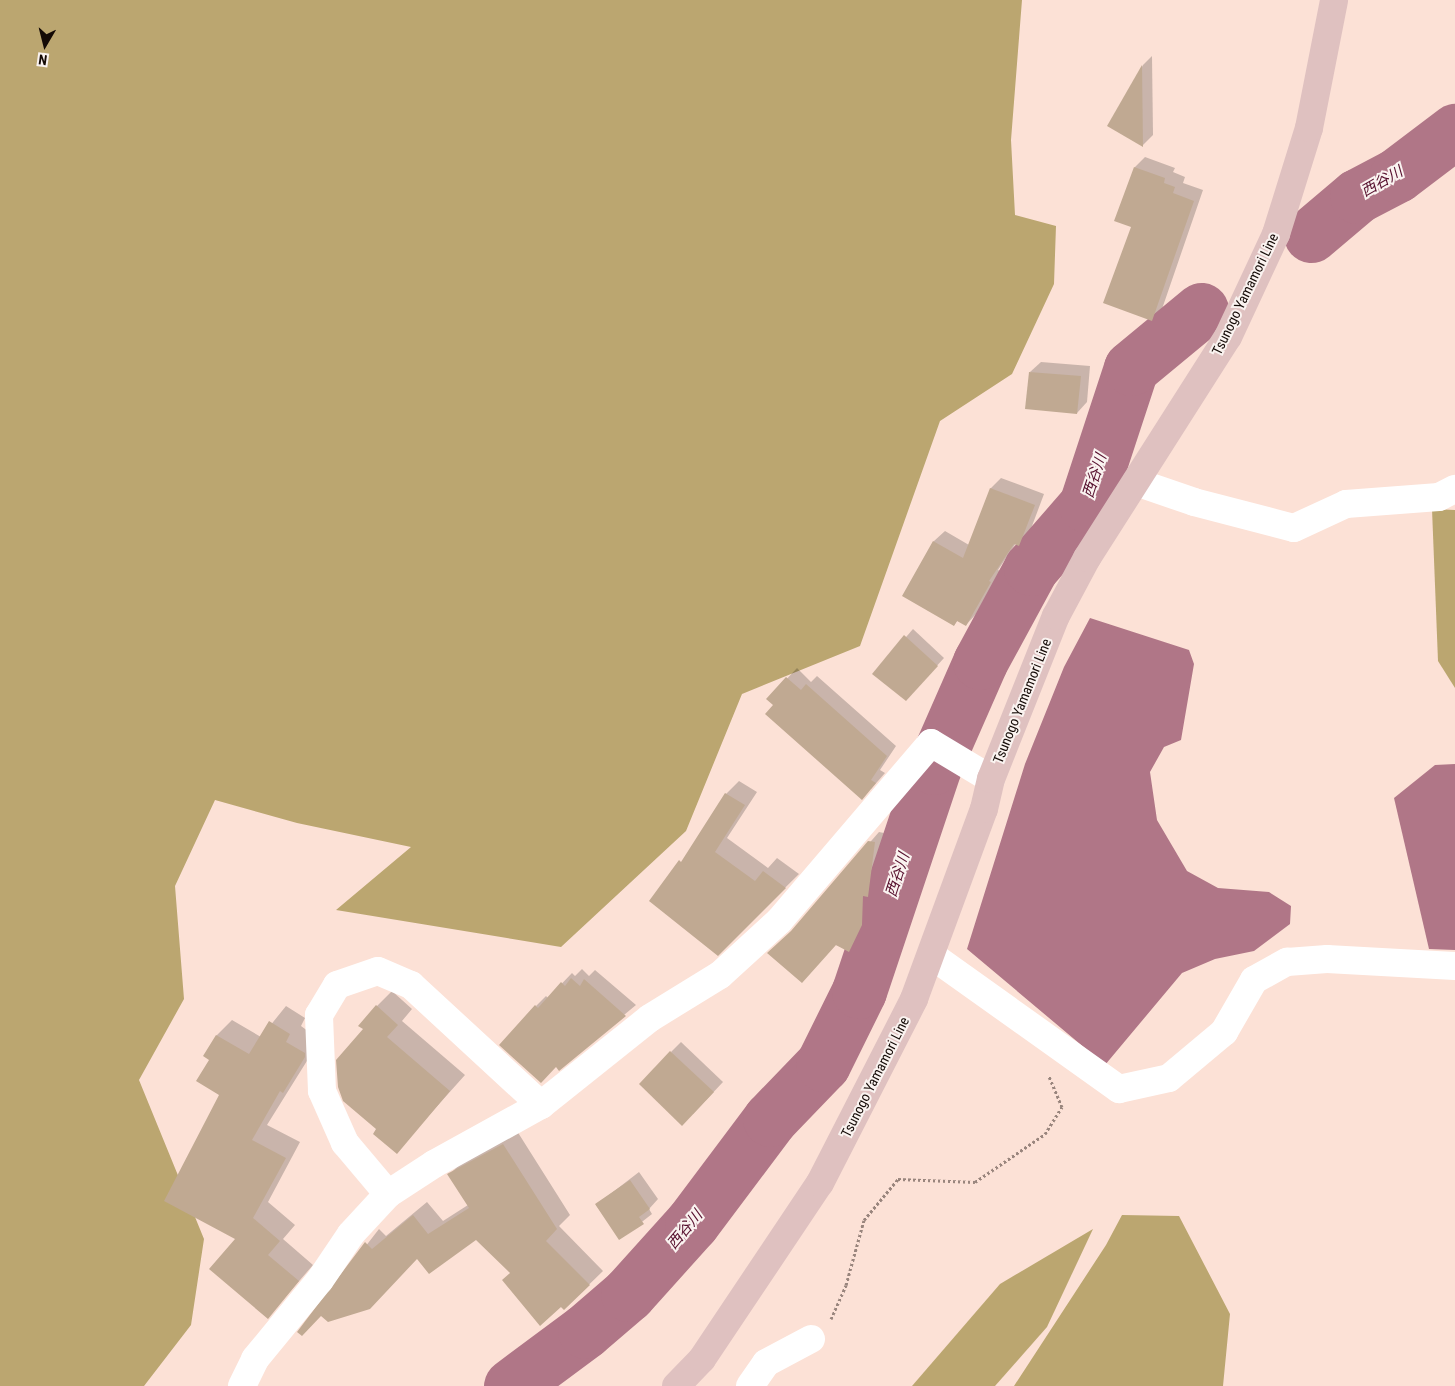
<!DOCTYPE html>
<meta charset="utf-8">
<style>
body{margin:0}
#map{position:relative;width:1455px;height:1386px;overflow:hidden;background:#fce1d6;font-family:"Roboto Condensed","Noto Sans JP",sans-serif}
div>[style]{position:absolute}
[style*='--x']{left:calc(var(--x)*1px);top:calc(var(--y)*1px);width:calc(var(--w)*1px);rotate:calc(var(--a)*1deg)}
.forest>*{inset:0;background:#bba670}
.water>*{inset:0;background:#b07687}
.shadow>*{inset:0;background:#0003}
.river>*{height:55px;margin:-27.5px;padding:0 27.5px;transform-origin:27.5px;border-radius:27.5px;background:#b07687}
.building>*{inset:0;background:#c0a992}
.path>*{height:3px;margin-top:-1.5px;transform-origin:0;background:repeating-linear-gradient(90deg,#99857d 0 2.5px,transparent 0 5px)}
.minor>*{height:28px;margin:-14px;padding:0 14px;transform-origin:14px;border-radius:14px;background:#fff}
.secondary>*{height:28px;margin:-14px;padding:0 14px;transform-origin:14px;border-radius:14px;background:#dfc1c0}
span{translate:-50% -50%;white-space:nowrap;text-align:center;line-height:1.15;-webkit-text-stroke:4px #faf3f0;paint-order:stroke}
.street-label{font-size:14px;color:#140a06}
.water-label{font-size:15px;color:#550e2c;font-style:italic}
.north{position:absolute;left:20px;top:20px;width:50px;height:50px;-webkit-text-stroke:4px #faf3f0;paint-order:stroke;rotate:188deg;font-size:14px;font-weight:700;line-height:20px;text-align:center;color:#140a06}
.north::after{content:'';display:block;margin:auto;width:18px;height:22px;background:#140a06;clip-path:polygon(50% 0,100% 100%,50% 72%,0 100%)}
</style>
<div id="map">
<div class="forest">
<div style="clip-path:polygon(0 0,1022px 0,1011px 140px,1015px 215px,1056px 226px,1054px 284px,1012px 374px,940px 421px,860px 646px,742px 694px,686px 831px,561px 947px,336px 910px,411px 847px,297px 823px,215px 800px,175px 886px,184px 999px,139px 1080px,204px 1239px,191px 1325px,144px 1386px,0 1386px)"></div>
<div style="clip-path:polygon(1432px 509px,1455px 510px,1455px 688px,1438px 661px)"></div>
<div style="clip-path:polygon(1122px 1215px,1179px 1216px,1230px 1314px,1223px 1386px,1014px 1386px,1106px 1245px)"></div>
<div style="clip-path:polygon(1093px 1229px,1047px 1327px,995px 1386px,912px 1386px,1000px 1284px)"></div>
</div>
<div class="water">
<div style="clip-path:polygon(1090px 618px,1189px 650px,1194px 664px,1181px 740px,1164px 747px,1150px 772px,1157px 820px,1187px 871px,1218px 888px,1269px 892px,1291px 906px,1290px 924px,1254px 951px,1215px 959px,1182px 973px,1105px 1065px,967px 949px,1025px 764px,1064px 667px)"></div>
<div style="clip-path:polygon(1455px 764px,1455px 950px,1429px 949px,1394px 798px,1435px 765px)"></div>
</div>
<div class="shadow">
<div style="clip-path:polygon(1152px 56px,1153px 135px,1143px 145px,1109px 126px,1143px 65px)"></div>
<div style="clip-path:polygon(1145px 157px,1175px 168px,1173px 172px,1185px 177px,1183px 183px,1203px 190px,1162px 309px,1152px 319px,1132px 226px,1135px 167px)"></div>
<div style="clip-path:polygon(1041px 362px,1090px 366px,1087px 402px,1077px 413px,1030px 372px)"></div>
<div style="clip-path:polygon(1001px 478px,1044px 494px,1029px 534px,1019px 544px,1016px 543px,998px 570px,1000px 571px,976px 614px,966px 625px,958px 620px,954px 625px,904px 596px,934px 541px,945px 531px,969px 545px,991px 488px)"></div>
<div style="clip-path:polygon(913px 629px,944px 658px,913px 692px,874px 674px)"></div>
<div style="clip-path:polygon(797px 668px,811px 682px,817px 676px,896px 746px,880px 770px,885px 773px,871px 789px,768px 699px)"></div>
<div style="clip-path:polygon(739px 781px,757px 792px,727px 838px,768px 868px,777px 858px,799px 874px,718px 954px,651px 901px,689px 853px,726px 794px)"></div>
<div style="clip-path:polygon(879px 832px,884px 833px,877px 886px,872px 891px,871px 914px,858px 941px,848px 950px,795px 928px)"></div>
<div style="clip-path:polygon(582px 969px,589px 976px,595px 970px,636px 1005px,559px 1069px,536px 1006px,546px 996px,548px 998px,572px 973px,575px 976px)"></div>
<div style="clip-path:polygon(392px 991px,412px 1009px,402px 1021px,465px 1075px,396px 1152px,378px 1129px,364px 1029px,377px 1006px)"></div>
<div style="clip-path:polygon(286px 1006px,305px 1018px,301px 1026px,320px 1040px,267px 1125px,300px 1142px,268px 1202px,295px 1225px,283px 1239px,313px 1265px,268px 1317px,237px 1238px,221px 1095px,210px 1060px,204px 1056px,217px 1035px,232px 1020px,261px 1037px)"></div>
<div style="clip-path:polygon(681px 1042px,723px 1082px,693px 1114px,671px 1052px)"></div>
<div style="clip-path:polygon(517px 1131px,570px 1215px,559px 1226px,603px 1271px,564px 1309px,511px 1272px,477px 1239px,418px 1258px,321px 1315px,299px 1332px,379px 1229px,386px 1236px,427px 1202px,443px 1221px,468px 1205px,449px 1175px,463px 1161px)"></div>
<div style="clip-path:polygon(639px 1172px,658px 1199px,649px 1209px,652px 1214px,620px 1239px,596px 1205px)"></div>
</div>
<div class="river">
<div style="--x:1311;--y:235;--w:60;--a:-40.3"></div>
<div style="--x:1357;--y:196;--w:45;--a:-27.7"></div>
<div style="--x:1397;--y:175;--w:73;--a:-37.2"></div>
<div style="--x:511;--y:1386;--w:92;--a:-36.6"></div>
<div style="--x:585;--y:1331;--w:57;--a:-40.7"></div>
<div style="--x:628;--y:1294;--w:96;--a:-48"></div>
<div style="--x:692;--y:1223;--w:130;--a:-53.1"></div>
<div style="--x:770;--y:1119;--w:76;--a:-46.1"></div>
<div style="--x:823;--y:1064;--w:81;--a:-63.7"></div>
<div style="--x:859;--y:991;--w:236;--a:-71.5"></div>
<div style="--x:934;--y:767;--w:115;--a:-66.3"></div>
<div style="--x:980;--y:662;--w:107;--a:-61.5"></div>
<div style="--x:1031;--y:568;--w:84;--a:-48.9"></div>
<div style="--x:1086;--y:505;--w:144;--a:-71.8"></div>
<div style="--x:1131;--y:368;--w:91;--a:-39.6"></div>
</div>
<div class="building">
<div style="clip-path:polygon(1142px 65px,1143px 147px,1107px 126px)"></div>
<div style="clip-path:polygon(1134px 167px,1165px 178px,1164px 183px,1175px 187px,1173px 193px,1194px 201px,1152px 321px,1103px 303px,1131px 227px,1114px 221px)"></div>
<div style="clip-path:polygon(1029px 372px,1081px 376px,1077px 414px,1025px 409px)"></div>
<div style="clip-path:polygon(990px 488px,1035px 505px,1019px 546px,1014px 544px,989px 581px,991px 582px,966px 626px,957px 621px,954px 626px,902px 596px,933px 541px,963px 558px)"></div>
<div style="clip-path:polygon(904px 635px,938px 666px,906px 701px,872px 674px)"></div>
<div style="clip-path:polygon(786px 677px,801px 690px,806px 684px,887px 756px,871px 780px,876px 783px,862px 800px,765px 714px,773px 705px,766px 699px)"></div>
<div style="clip-path:polygon(725px 793px,745px 805px,715px 852px,755px 881px,763px 871px,786px 888px,718px 956px,649px 901px,679px 860px,681px 862px)"></div>
<div style="clip-path:polygon(868px 841px,875px 842px,868px 897px,863px 896px,862px 925px,849px 952px,836px 945px,802px 983px,767px 953px,791px 931px)"></div>
<div style="clip-path:polygon(571px 978px,580px 986px,584px 979px,626px 1016px,559px 1071px,556px 1067px,541px 1083px,499px 1045px,535px 1005px,538px 1008px,561px 982px,565px 986px)"></div>
<div style="clip-path:polygon(376px 1005px,398px 1025px,387px 1037px,450px 1091px,397px 1154px,373px 1134px,376px 1129px,343px 1101px,338px 1087px,336px 1060px,363px 1029px,358px 1026px)"></div>
<div style="clip-path:polygon(269px 1021px,290px 1034px,286px 1042px,305px 1053px,305px 1057px,283px 1093px,280px 1091px,252px 1140px,286px 1158px,253px 1218px,280px 1241px,268px 1255px,299px 1281px,268px 1319px,209px 1269px,235px 1239px,164px 1201px,219px 1095px,196px 1081px,209px 1060px,203px 1056px,216px 1035px,249px 1054px)"></div>
<div style="clip-path:polygon(670px 1051px,714px 1092px,682px 1126px,639px 1084px)"></div>
<div style="clip-path:polygon(503px 1144px,557px 1229px,546px 1241px,590px 1285px,564px 1310px,561px 1307px,540px 1326px,502px 1280px,510px 1273px,476px 1240px,429px 1274px,417px 1259px,370px 1309px,328px 1322px,321px 1316px,302px 1336px,297px 1332px,365px 1242px,372px 1249px,413px 1215px,428px 1234px,469px 1208px,447px 1174px)"></div>
<div style="clip-path:polygon(630px 1180px,650px 1209px,639px 1217px,644px 1224px,619px 1240px,595px 1204px)"></div>
</div>
<div class="path">
<div style="--x:831;--y:1319;--w:37;--a:-66"></div>
<div style="--x:846;--y:1285;--w:67;--a:-74.5"></div>
<div style="--x:864;--y:1220;--w:53;--a:-50.3"></div>
<div style="--x:898;--y:1179;--w:77;--a:2.2"></div>
<div style="--x:975;--y:1182;--w:85;--a:-34.4"></div>
<div style="--x:1045;--y:1134;--w:32;--a:-58"></div>
<div style="--x:1062;--y:1107;--w:34;--a:-113"></div>
</div>
<div class="minor">
<div style="--x:1136;--y:482;--w:61;--a:19"></div>
<div style="--x:1194;--y:502;--w:103;--a:14.6"></div>
<div style="--x:1294;--y:528;--w:57;--a:-24.8"></div>
<div style="--x:1346;--y:504;--w:93;--a:-4.3"></div>
<div style="--x:1439;--y:497;--w:18;--a:-27"></div>
<div style="--x:931;--y:955;--w:231;--a:35.5"></div>
<div style="--x:1119;--y:1089;--w:51;--a:-12.4"></div>
<div style="--x:1169;--y:1078;--w:72;--a:-39.9"></div>
<div style="--x:1224;--y:1032;--w:60;--a:-60"></div>
<div style="--x:1254;--y:980;--w:38;--a:-29"></div>
<div style="--x:1287;--y:962;--w:40;--a:-4.3"></div>
<div style="--x:1327;--y:959;--w:128;--a:3.1"></div>
<div style="--x:388;--y:1194;--w:67;--a:-130.1"></div>
<div style="--x:345;--y:1143;--w:57;--a:-113.9"></div>
<div style="--x:322;--y:1091;--w:76;--a:-92.3"></div>
<div style="--x:319;--y:1015;--w:35;--a:-59"></div>
<div style="--x:337;--y:985;--w:43;--a:-18.9"></div>
<div style="--x:378;--y:971;--w:36;--a:23"></div>
<div style="--x:411;--y:985;--w:177;--a:42.7"></div>
<div style="--x:242;--y:1386;--w:30;--a:-64"></div>
<div style="--x:255;--y:1359;--w:102;--a:-50.6"></div>
<div style="--x:320;--y:1280;--w:55;--a:-56"></div>
<div style="--x:351;--y:1234;--w:54;--a:-47.2"></div>
<div style="--x:388;--y:1194;--w:55;--a:-33.1"></div>
<div style="--x:434;--y:1164;--w:122;--a:-28.9"></div>
<div style="--x:541;--y:1105;--w:139;--a:-38.6"></div>
<div style="--x:650;--y:1018;--w:82;--a:-31.6"></div>
<div style="--x:720;--y:975;--w:80;--a:-42.5"></div>
<div style="--x:779;--y:921;--w:234;--a:-49.5"></div>
<div style="--x:931;--y:743;--w:70;--a:31"></div>
<div style="--x:750;--y:1386;--w:28;--a:-55"></div>
<div style="--x:766;--y:1363;--w:51;--a:-28.1"></div>
</div>
<div class="secondary">
<div style="--x:676;--y:1386;--w:37;--a:-46"></div>
<div style="--x:702;--y:1359;--w:212;--a:-56.2"></div>
<div style="--x:820;--y:1183;--w:207;--a:-62.9"></div>
<div style="--x:914;--y:999;--w:202;--a:-69.8"></div>
<div style="--x:984;--y:809;--w:31;--a:-77"></div>
<div style="--x:991;--y:779;--w:175;--a:-68.3"></div>
<div style="--x:1056;--y:616;--w:66;--a:-61.9"></div>
<div style="--x:1087;--y:558;--w:262;--a:-57.5"></div>
<div style="--x:1228;--y:337;--w:114;--a:-65"></div>
<div style="--x:1276;--y:234;--w:111;--a:-72.7"></div>
<div style="--x:1309;--y:128;--w:130;--a:-78.9"></div>
</div>
<div class="street-label">
<span style="left:1245px;top:294px;rotate:-64deg">Tsunogo Yamamori Line</span>
<span style="left:1022px;top:701px;rotate:-68deg">Tsunogo Yamamori Line</span>
<span style="left:875px;top:1077px;rotate:-63deg">Tsunogo Yamamori Line</span>
</div>
<div class="water-label">
<span style="left:1382px;top:182px;rotate:-30deg">西谷川</span>
<span style="left:1095px;top:476px;rotate:-72deg">西谷川</span>
<span style="left:898px;top:875px;rotate:-72deg">西谷川</span>
<span style="left:685px;top:1230px;rotate:-50deg">西谷川</span>
</div>
<div class="north">N</div>
</div>
